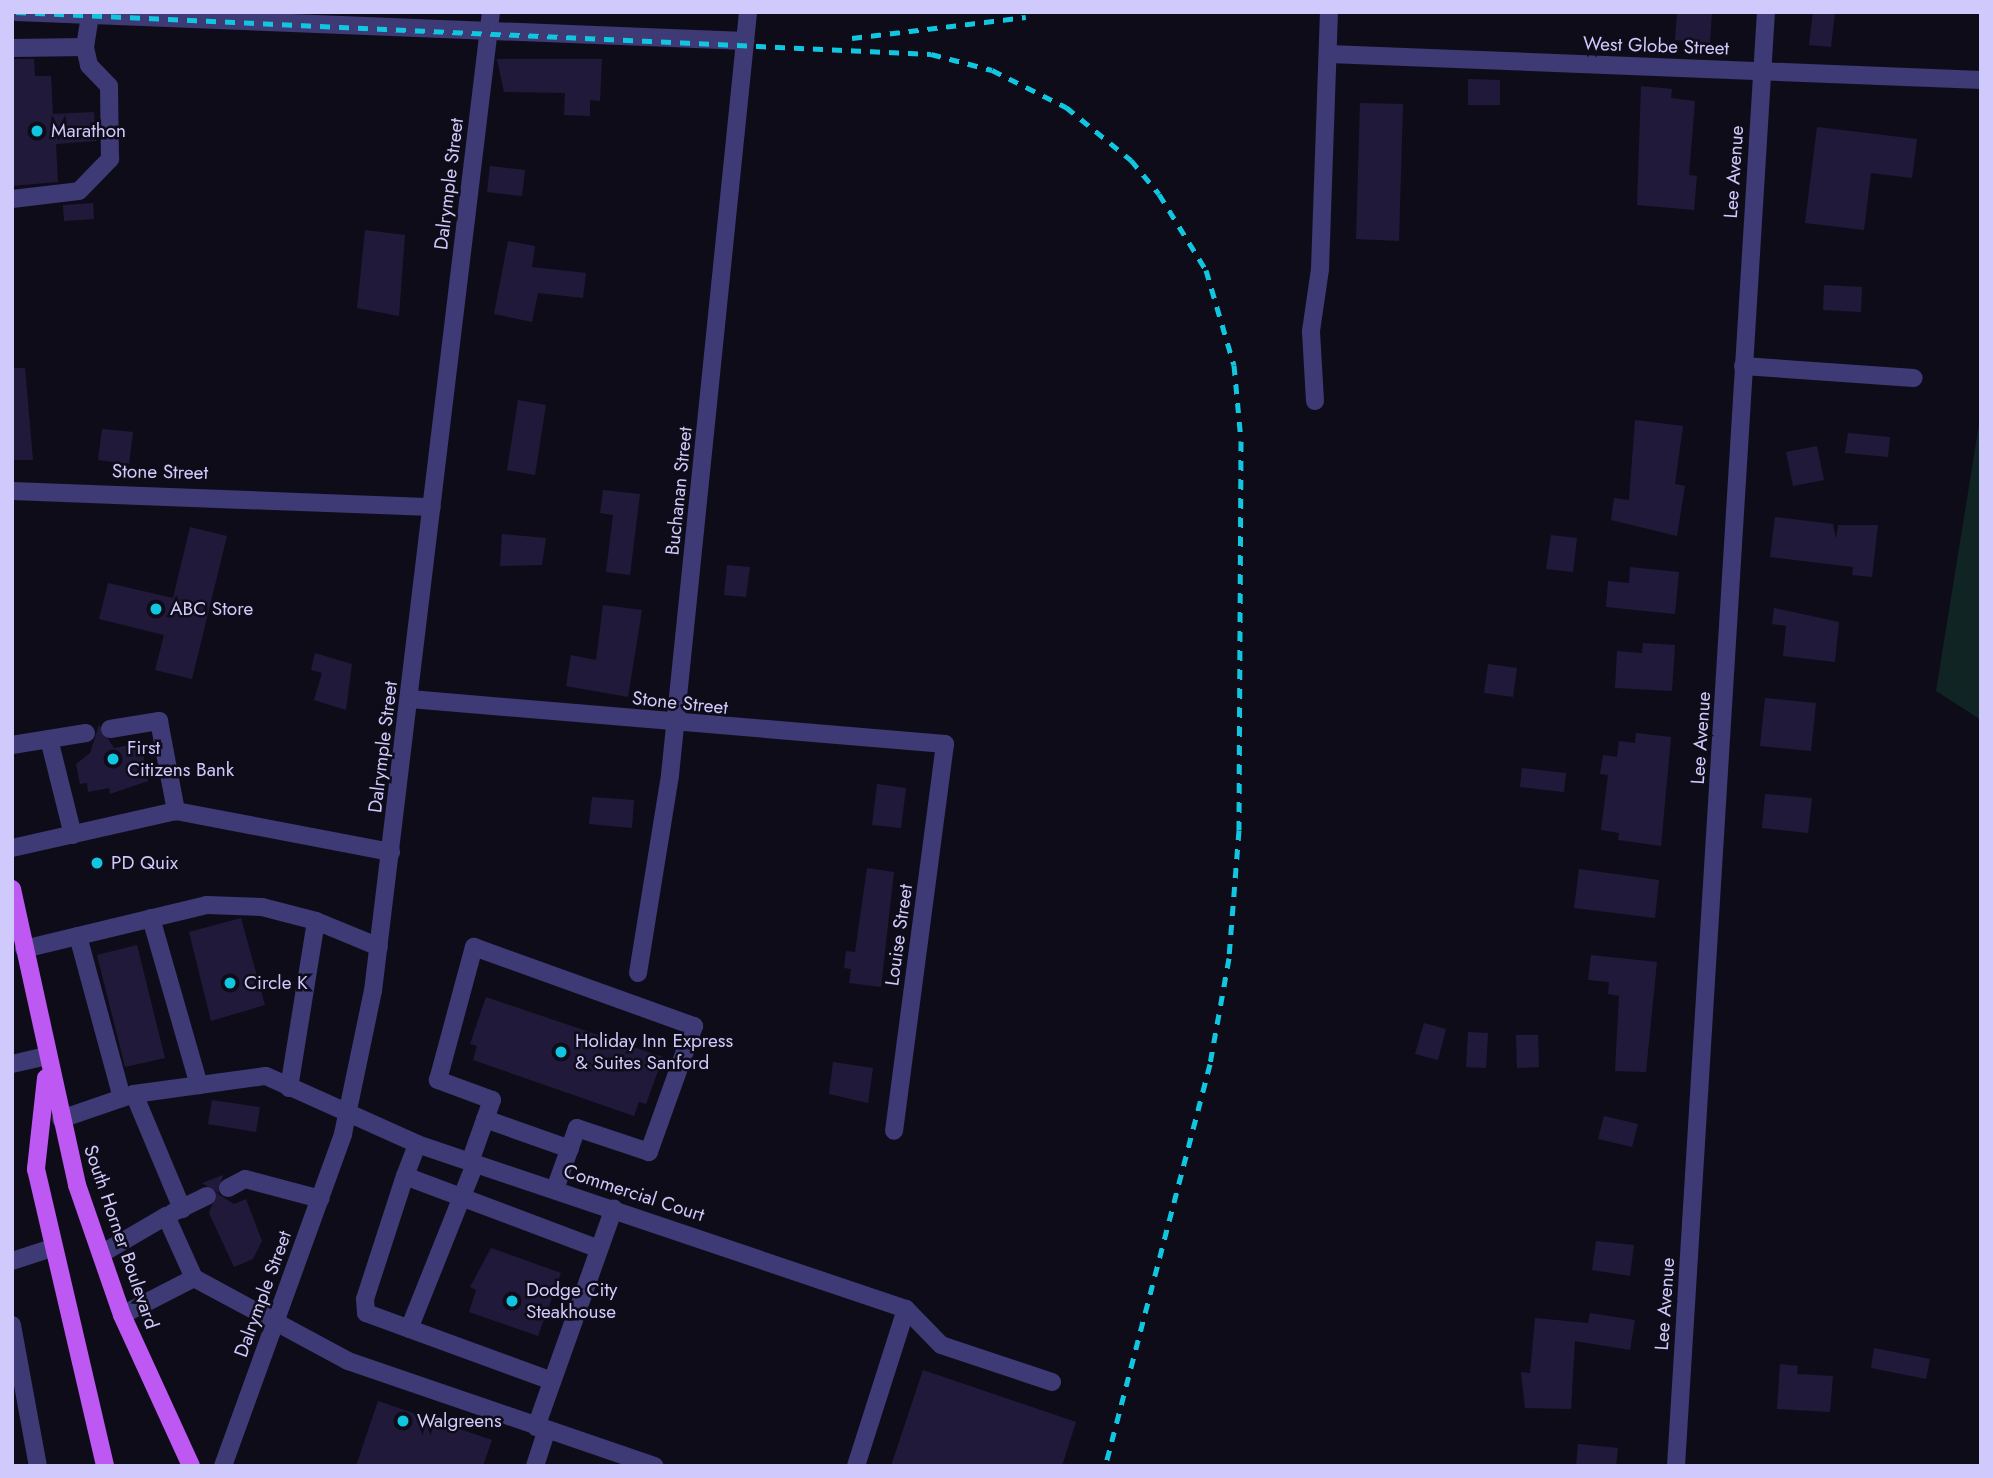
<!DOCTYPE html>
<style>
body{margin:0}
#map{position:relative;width:1993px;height:1478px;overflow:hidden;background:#0f0c1a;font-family:Jost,sans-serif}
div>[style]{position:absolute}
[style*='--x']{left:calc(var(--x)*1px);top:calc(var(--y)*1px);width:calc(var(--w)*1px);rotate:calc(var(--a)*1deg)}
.green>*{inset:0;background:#102423}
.building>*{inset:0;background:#21193a}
.minor>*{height:18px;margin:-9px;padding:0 9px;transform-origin:9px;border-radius:9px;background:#3e3a76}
.major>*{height:18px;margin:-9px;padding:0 9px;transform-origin:9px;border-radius:9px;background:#bd58f3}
.rail>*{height:5px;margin-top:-2.5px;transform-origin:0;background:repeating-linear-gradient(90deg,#10c6e0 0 10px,transparent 0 19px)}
.dots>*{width:19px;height:19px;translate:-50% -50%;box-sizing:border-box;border:4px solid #0f0c1a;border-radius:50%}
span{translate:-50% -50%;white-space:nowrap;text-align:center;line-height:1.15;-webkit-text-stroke:5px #0f0c1a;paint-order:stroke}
.street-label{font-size:19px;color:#d0c9fb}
.poi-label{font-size:19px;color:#d0c9fb}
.left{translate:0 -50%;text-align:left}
.frame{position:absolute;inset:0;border:14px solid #d0c9fb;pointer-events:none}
</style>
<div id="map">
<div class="green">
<div style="clip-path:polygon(1981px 412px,1981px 720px,1936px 691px)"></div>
</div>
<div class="building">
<div style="clip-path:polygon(1677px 12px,1712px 12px,1710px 43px,1675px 40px)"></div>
<div style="clip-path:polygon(1813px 12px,1835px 12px,1831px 47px,1809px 45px)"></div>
<div style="clip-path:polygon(12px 59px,34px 59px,35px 76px,51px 76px,53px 114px,94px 112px,96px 141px,56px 144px,58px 182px,12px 186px)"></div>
<div style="clip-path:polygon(497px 59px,602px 59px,600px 101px,590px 100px,590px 116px,564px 115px,565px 93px,504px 92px)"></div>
<div style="clip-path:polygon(1468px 79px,1500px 80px,1500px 105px,1468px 105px)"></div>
<div style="clip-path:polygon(1641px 86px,1672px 89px,1671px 98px,1695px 101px,1689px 175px,1697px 176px,1694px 210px,1637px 205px)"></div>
<div style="clip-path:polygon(1360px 103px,1403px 104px,1399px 241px,1356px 239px)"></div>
<div style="clip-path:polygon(1817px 127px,1917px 139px,1912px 178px,1871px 173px,1864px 230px,1805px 223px)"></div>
<div style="clip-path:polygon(490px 166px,525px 170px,522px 196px,487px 192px)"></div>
<div style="clip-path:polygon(93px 203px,94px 219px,64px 221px,63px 205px)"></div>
<div style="clip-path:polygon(365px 230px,405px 235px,399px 316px,357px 308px)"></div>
<div style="clip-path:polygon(508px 241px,535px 246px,532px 267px,586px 273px,583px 298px,538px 293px,532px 322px,494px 314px)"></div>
<div style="clip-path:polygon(1824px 285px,1862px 287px,1861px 312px,1823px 310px)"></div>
<div style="clip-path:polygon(12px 368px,25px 368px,33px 460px,12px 460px)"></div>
<div style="clip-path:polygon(518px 400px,546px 405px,535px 475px,507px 470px)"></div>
<div style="clip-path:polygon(1635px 420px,1683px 426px,1675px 484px,1685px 486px,1677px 536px,1611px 520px,1614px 498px,1629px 500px)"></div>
<div style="clip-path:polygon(102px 429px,133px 432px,129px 464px,98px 460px)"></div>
<div style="clip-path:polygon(1848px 433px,1890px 437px,1888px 457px,1845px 453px)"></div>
<div style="clip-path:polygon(1817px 446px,1824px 480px,1793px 486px,1786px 452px)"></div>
<div style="clip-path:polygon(603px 490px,640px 494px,630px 575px,606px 572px,613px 515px,600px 513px)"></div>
<div style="clip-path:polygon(1775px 517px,1833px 524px,1836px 539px,1838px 525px,1878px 525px,1872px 577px,1852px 575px,1853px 567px,1770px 557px)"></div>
<div style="clip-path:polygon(190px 527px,227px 536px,192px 679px,155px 670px,164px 635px,99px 619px,108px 583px,173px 598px)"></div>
<div style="clip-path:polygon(502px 534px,546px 538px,542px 565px,500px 566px)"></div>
<div style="clip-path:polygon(1551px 535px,1577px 538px,1573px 572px,1546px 569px)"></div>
<div style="clip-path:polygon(727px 565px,750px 567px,746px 597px,724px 595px)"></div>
<div style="clip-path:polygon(1630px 567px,1679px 572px,1675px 614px,1606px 607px,1608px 581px,1629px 583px)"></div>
<div style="clip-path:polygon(603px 605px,642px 610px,628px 697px,566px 686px,571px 655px,596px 660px)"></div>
<div style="clip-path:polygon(1774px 608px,1839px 622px,1835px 662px,1783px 656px,1786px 626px,1772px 624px)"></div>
<div style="clip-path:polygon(1643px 643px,1675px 645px,1672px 691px,1615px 688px,1617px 651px,1642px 653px)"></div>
<div style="clip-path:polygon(315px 653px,352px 664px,346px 710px,314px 700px,322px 673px,311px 670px)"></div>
<div style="clip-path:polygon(1488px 664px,1517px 668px,1513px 697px,1484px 693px)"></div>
<div style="clip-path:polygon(1765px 698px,1816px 703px,1811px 751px,1760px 746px)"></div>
<div style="clip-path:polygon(99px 725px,114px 748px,141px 743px,148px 781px,110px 794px,109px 788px,88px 792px,87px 783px,80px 784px,76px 764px,90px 753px)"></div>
<div style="clip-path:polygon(1636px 733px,1671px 737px,1661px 846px,1618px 840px,1619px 833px,1601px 830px,1608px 775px,1600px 774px,1603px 755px,1617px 757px,1619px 741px,1635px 743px)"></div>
<div style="clip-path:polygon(1522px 768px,1566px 773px,1564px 792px,1520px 787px)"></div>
<div style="clip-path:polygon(877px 784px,906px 788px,901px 828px,872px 825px)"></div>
<div style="clip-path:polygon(1765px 794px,1812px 798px,1808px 833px,1762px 828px)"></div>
<div style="clip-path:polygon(592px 797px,634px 800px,632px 828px,589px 824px)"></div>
<div style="clip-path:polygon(867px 868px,894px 872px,881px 987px,849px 983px,851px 969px,844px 968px,846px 951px,855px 952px)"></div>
<div style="clip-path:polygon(1579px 869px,1659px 880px,1655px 918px,1574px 908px)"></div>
<div style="clip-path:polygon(241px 918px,265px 1005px,211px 1021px,189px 932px)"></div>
<div style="clip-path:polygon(137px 945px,165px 1058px,125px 1067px,97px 955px)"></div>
<div style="clip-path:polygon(1591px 955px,1657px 962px,1646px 1072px,1615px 1071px,1619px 996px,1608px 994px,1609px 982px,1588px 980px)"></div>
<div style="clip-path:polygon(486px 997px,663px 1057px,646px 1104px,639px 1102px,634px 1116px,473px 1060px,477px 1046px,470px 1044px)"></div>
<div style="clip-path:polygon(1424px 1023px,1446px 1029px,1438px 1060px,1415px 1054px)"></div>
<div style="clip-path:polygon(1468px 1032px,1488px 1033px,1486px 1068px,1466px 1067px)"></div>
<div style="clip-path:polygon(1516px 1035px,1538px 1035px,1539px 1067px,1517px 1068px)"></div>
<div style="clip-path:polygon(833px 1062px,873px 1068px,868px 1103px,829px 1094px)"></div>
<div style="clip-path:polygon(212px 1100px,260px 1107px,256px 1132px,208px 1124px)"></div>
<div style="clip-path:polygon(1604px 1116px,1638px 1124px,1632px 1147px,1598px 1139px)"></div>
<div style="clip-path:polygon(223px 1175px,218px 1194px,234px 1204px,246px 1199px,262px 1241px,253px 1259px,234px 1267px,209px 1213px,217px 1192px,202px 1183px)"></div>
<div style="clip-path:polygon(1596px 1241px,1634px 1245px,1630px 1276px,1592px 1270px)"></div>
<div style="clip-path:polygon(491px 1248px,561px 1273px,538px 1336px,469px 1312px,476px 1290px,470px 1287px)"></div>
<div style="clip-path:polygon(1590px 1313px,1635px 1320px,1630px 1350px,1575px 1341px,1571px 1409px,1525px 1408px,1521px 1372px,1530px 1373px,1535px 1318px,1588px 1323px)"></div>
<div style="clip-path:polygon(1874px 1348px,1930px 1359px,1926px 1379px,1871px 1368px)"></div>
<div style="clip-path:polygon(1780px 1364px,1798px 1366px,1797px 1374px,1833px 1376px,1830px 1412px,1777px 1409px)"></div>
<div style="clip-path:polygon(923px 1370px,1076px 1422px,1062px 1466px,891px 1466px)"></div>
<div style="clip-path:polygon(378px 1401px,492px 1440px,483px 1466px,356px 1466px)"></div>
<div style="clip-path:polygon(1578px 1444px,1618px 1448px,1616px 1466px,1576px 1466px)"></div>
</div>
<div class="minor">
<div style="--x:16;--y:12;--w:730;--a:2.28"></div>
<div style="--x:12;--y:48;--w:73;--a:-0.8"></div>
<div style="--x:1329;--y:54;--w:653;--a:2.28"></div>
<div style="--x:12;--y:199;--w:67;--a:-6.8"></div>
<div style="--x:79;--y:191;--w:45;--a:-45.9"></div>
<div style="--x:110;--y:159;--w:73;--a:-90.8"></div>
<div style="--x:109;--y:86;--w:29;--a:-134"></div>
<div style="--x:89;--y:65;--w:18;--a:-103"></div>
<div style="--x:85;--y:47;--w:32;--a:-81"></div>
<div style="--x:1743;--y:366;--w:171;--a:4"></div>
<div style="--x:1315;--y:401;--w:70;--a:-93.3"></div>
<div style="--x:1311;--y:331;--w:63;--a:-81.7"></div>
<div style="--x:1320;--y:269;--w:257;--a:-88"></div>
<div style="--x:12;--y:491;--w:420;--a:2.2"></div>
<div style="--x:410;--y:699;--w:537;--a:4.81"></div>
<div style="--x:945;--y:744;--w:390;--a:97.5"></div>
<div style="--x:110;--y:729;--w:50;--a:-9.3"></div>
<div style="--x:159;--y:721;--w:92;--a:79.3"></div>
<div style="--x:176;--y:811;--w:219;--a:10.8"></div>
<div style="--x:49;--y:739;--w:99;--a:76"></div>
<div style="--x:12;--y:745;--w:75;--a:-9.2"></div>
<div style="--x:12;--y:848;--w:168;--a:-12.7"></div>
<div style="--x:151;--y:918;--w:174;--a:74"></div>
<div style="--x:78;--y:936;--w:168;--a:74.8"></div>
<div style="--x:24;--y:949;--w:188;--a:-13.5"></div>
<div style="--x:207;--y:905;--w:55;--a:2.1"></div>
<div style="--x:262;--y:907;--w:56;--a:14.5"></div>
<div style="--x:638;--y:973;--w:201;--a:-80.8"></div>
<div style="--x:670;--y:775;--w:767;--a:-84.16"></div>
<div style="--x:12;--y:1064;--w:35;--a:-13"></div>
<div style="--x:289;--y:1088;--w:169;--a:-80.8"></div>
<div style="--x:316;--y:921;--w:68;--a:22.4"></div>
<div style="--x:134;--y:1094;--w:133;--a:-7.8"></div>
<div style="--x:266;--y:1076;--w:166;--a:24.2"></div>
<div style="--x:417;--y:1144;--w:516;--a:18.65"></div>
<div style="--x:906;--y:1309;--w:50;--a:45.8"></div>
<div style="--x:941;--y:1345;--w:117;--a:18.4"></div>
<div style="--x:61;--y:1119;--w:77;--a:-18.9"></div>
<div style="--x:134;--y:1094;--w:125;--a:67.3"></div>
<div style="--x:485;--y:1119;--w:90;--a:19.4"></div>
<div style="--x:470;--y:1162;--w:66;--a:-70.5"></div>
<div style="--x:492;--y:1100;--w:58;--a:-159.7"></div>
<div style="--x:438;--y:1080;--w:138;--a:-74.9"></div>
<div style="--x:474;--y:947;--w:234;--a:19.8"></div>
<div style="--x:694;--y:1026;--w:134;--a:109.7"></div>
<div style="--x:649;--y:1152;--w:76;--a:-161.6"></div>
<div style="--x:577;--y:1128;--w:65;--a:109.8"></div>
<div style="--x:405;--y:1176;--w:34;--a:-69"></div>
<div style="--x:228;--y:1188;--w:19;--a:-28"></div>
<div style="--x:245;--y:1179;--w:78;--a:14.9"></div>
<div style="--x:172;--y:1213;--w:39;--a:-26"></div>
<div style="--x:101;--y:1254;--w:75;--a:-30.3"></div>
<div style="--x:166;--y:1216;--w:68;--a:65.7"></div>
<div style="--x:194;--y:1278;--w:175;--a:28.3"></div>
<div style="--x:348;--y:1361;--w:324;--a:18.9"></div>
<div style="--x:12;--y:1261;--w:42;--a:-18"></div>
<div style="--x:122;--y:1315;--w:81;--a:-27.2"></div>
<div style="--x:12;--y:1325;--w:143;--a:79.6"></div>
<div style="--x:409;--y:1329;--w:178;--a:-68.2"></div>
<div style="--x:552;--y:1381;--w:198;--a:-159.9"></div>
<div style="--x:366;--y:1313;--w:14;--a:-94"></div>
<div style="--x:365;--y:1299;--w:129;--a:-72"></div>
<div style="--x:405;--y:1176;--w:207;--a:20.6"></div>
<div style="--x:536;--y:1427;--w:232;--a:-70.4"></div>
<div style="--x:223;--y:1466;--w:353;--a:-70.1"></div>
<div style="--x:343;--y:1134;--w:146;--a:-78.2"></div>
<div style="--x:373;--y:991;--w:986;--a:-83.13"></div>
<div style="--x:535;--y:1466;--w:38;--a:-72"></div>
<div style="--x:856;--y:1466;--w:165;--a:-72.3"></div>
<div style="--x:1676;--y:1466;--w:1457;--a:-86.46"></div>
</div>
<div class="major">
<div style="--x:12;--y:889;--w:303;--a:77.6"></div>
<div style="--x:77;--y:1185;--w:138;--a:70.9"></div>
<div style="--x:122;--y:1315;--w:166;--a:65.4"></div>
<div style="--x:46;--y:1078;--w:92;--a:96.3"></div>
<div style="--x:36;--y:1169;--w:305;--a:76.9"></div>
</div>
<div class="rail">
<div style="--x:16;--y:12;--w:916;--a:2.63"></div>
<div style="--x:931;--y:54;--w:63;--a:14.7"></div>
<div style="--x:992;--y:70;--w:83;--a:26.6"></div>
<div style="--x:1066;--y:107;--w:84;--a:39.2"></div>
<div style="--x:1131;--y:160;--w:44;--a:50.5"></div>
<div style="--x:1159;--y:194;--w:89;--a:58.3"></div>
<div style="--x:1206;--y:270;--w:99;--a:73.6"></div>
<div style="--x:1234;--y:365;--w:76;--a:84.7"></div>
<div style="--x:1241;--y:441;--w:389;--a:90.3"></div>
<div style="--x:1239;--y:830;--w:128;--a:94.5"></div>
<div style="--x:1229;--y:958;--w:108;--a:100.2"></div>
<div style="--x:1210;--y:1064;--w:415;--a:104.6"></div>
<div style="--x:852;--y:38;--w:175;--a:-6.9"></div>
</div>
<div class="dots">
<div style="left:37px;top:131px;background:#10c6e0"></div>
<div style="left:156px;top:609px;background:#10c6e0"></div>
<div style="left:113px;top:759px;background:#10c6e0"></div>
<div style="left:97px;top:863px;background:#10c6e0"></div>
<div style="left:230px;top:983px;background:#10c6e0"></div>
<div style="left:561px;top:1052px;background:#10c6e0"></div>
<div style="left:512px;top:1301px;background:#10c6e0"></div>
<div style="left:403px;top:1421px;background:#10c6e0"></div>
</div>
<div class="street-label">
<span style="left:1656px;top:46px;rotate:2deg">West Globe Street</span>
<span style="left:1734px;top:172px;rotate:-86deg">Lee Avenue</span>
<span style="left:449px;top:184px;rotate:-83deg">Dalrymple Street</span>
<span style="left:160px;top:472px;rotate:1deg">Stone Street</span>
<span style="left:679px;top:491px;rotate:-84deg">Buchanan Street</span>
<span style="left:680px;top:703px;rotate:6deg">Stone Street</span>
<span style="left:1701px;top:738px;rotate:-86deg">Lee Avenue</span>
<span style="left:383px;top:747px;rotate:-83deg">Dalrymple Street</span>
<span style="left:899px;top:935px;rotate:-82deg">Louise Street</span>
<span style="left:634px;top:1193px;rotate:18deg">Commercial Court</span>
<span style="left:121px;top:1237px;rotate:71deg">South Horner Boulevard</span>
<span style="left:263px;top:1294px;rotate:-70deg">Dalrymple Street</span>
<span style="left:1665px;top:1304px;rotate:-86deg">Lee Avenue</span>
</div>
<div class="poi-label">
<span class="left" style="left:51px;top:131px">Marathon</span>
<span class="left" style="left:170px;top:609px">ABC Store</span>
<span class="left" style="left:127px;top:759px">First<br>Citizens Bank</span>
<span class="left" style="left:111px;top:863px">PD Quix</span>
<span class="left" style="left:244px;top:983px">Circle K</span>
<span class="left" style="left:575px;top:1052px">Holiday Inn Express<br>&amp; Suites Sanford</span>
<span class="left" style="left:526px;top:1301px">Dodge City<br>Steakhouse</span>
<span class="left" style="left:417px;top:1421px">Walgreens</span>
</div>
<div class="frame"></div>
</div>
